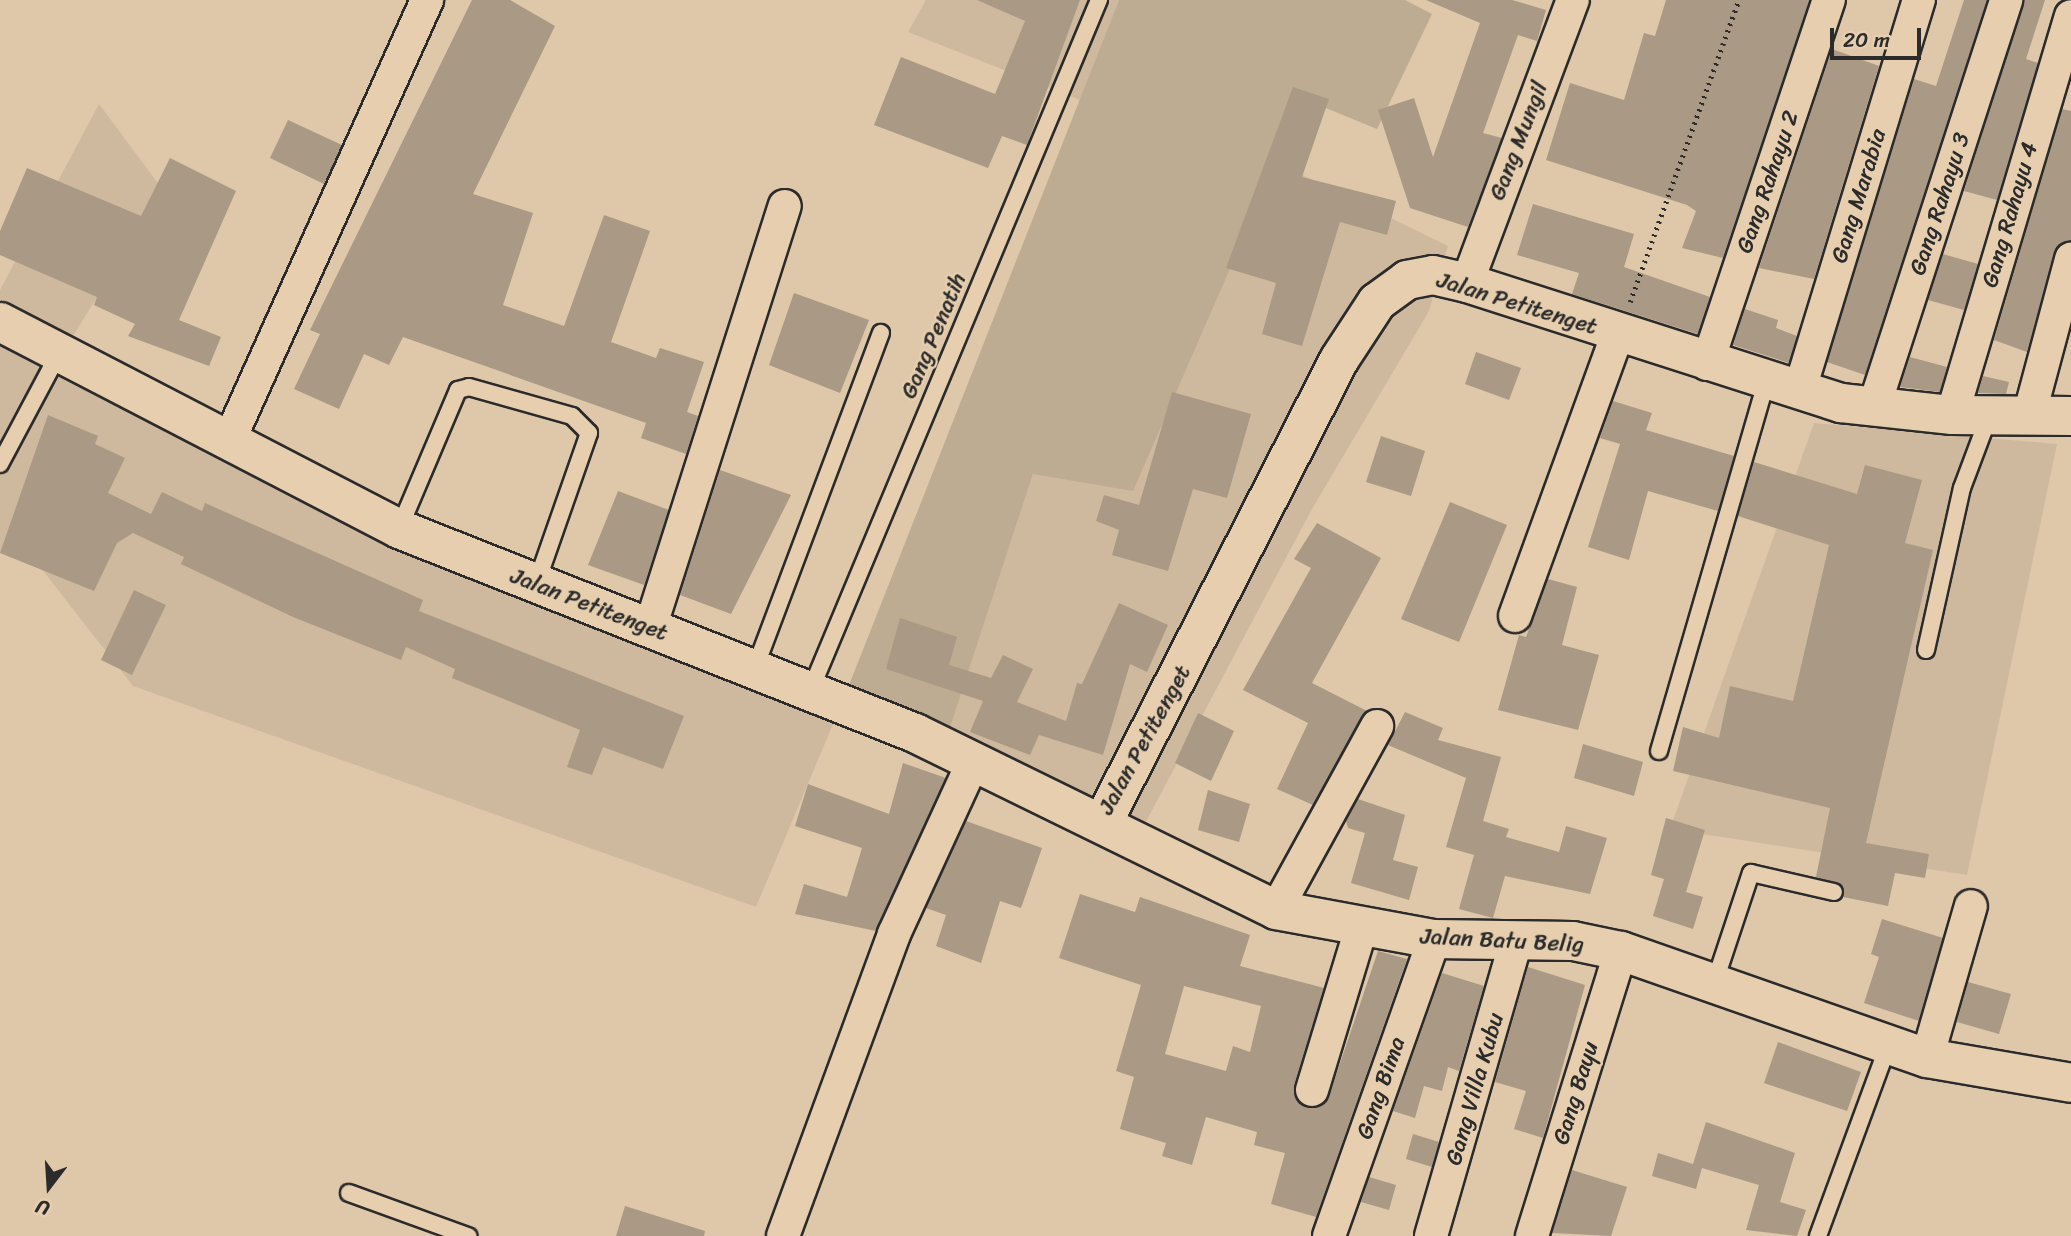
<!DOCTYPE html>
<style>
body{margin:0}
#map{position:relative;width:2071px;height:1236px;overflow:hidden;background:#dfc7a9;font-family:Sriracha,sans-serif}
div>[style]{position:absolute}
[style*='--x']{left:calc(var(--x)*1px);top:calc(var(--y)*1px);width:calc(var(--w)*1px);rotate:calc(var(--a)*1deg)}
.built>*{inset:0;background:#cfb99e}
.green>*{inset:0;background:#bdab92}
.building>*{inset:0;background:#aa9984}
.path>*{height:4.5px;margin-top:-2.25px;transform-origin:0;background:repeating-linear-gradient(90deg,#2b2b2b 0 2px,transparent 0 7px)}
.roads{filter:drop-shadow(2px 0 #2b2b2b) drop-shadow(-2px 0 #2b2b2b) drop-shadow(0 2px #2b2b2b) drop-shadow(0 -2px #2b2b2b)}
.lane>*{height:16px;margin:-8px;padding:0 8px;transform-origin:8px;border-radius:8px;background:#e6ceae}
.street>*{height:32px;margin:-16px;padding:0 16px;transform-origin:16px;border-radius:16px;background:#e6ceae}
.secondary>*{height:38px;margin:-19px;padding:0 19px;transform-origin:19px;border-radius:19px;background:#e6ceae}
span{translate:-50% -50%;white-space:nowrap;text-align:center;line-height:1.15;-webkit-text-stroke:5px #e6ceae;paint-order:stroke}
.street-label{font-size:23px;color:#2b2b2b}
.north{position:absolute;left:14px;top:1152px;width:70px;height:70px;-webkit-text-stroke:5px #e6ceae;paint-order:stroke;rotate:197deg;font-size:19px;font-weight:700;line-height:28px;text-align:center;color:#2b2b2b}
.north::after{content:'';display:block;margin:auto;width:24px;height:32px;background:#2b2b2b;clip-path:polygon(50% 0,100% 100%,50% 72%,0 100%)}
.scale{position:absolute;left:1830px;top:28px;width:91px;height:32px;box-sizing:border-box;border:4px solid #2b2b2b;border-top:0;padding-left:9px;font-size:21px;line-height:24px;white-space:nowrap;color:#2b2b2b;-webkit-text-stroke:5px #e6ceae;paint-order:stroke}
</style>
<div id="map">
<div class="built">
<div style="clip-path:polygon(926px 0,1119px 0,1080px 100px,908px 32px)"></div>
<div style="clip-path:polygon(99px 104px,163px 190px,62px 354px,440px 563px,842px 703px,756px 907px,133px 686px,12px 531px,0 553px,0 290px)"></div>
<div style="clip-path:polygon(1276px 162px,1448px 246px,1429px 311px,1312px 509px,1132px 848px,942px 752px,1033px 474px)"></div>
<div style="clip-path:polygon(1814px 423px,2057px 444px,1967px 875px,1670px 829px)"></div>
</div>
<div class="green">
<div style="clip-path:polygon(1119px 0,1405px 0,1432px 14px,1377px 129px,1304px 99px,1133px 491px,1033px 474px,942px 752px,842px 703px)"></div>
</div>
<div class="building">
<div style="clip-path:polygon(472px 0,510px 0,555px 26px,473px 194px,533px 213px,503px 305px,564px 326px,604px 215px,650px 231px,611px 342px,656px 358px,660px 348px,704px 362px,687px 412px,698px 416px,686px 454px,641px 438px,646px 423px,403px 337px,389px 365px,364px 354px,339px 409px,294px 389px,320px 334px,310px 330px)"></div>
<div style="clip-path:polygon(977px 0,1080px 0,1027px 145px,1002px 136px,988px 168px,874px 125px,901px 57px,995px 94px,1025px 21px)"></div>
<div style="clip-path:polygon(1426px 0,1512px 0,1546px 10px,1537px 41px,1518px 35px,1483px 133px,1502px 138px,1468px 227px,1410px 208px,1378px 110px,1414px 98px,1433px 157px,1480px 23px)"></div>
<div style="clip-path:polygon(1666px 0,1810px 0,1723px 258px,1682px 248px,1696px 211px,1687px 205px,1546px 160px,1570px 83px,1624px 100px,1644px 33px,1655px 36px)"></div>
<div style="clip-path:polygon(1964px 0,1987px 0,1865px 375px,1827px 362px,1914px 79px,1936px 86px)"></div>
<div style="clip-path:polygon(2024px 0,2045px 0,2026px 59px,2038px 63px,1997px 200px,1964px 191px)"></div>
<div style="clip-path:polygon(1832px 49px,1879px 66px,1814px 279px,1759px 268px)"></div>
<div style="clip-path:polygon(1293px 87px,1329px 99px,1302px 177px,1396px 201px,1387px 235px,1340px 222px,1302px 346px,1262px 334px,1276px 283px,1226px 268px)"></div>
<div style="clip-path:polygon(2062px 109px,2071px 111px,2071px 241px,2054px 254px,2027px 352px,1994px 340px)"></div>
<div style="clip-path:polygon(288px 120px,342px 145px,324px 184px,270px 158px)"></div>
<div style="clip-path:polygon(170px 158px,236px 191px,179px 320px,221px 337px,209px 366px,128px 336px,135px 324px,94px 305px,97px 297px,0 255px,0 231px,27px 168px,141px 216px)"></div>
<div style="clip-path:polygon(1533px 204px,1634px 234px,1624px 267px,1710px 297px,1698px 334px,1572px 294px,1579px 273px,1517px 255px)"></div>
<div style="clip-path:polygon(1943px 254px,1978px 264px,1964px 310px,1928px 300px)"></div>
<div style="clip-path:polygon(794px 293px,869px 320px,840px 393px,769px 365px)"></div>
<div style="clip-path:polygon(1745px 309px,1778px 320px,1776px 328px,1797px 336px,1789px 363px,1733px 345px)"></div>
<div style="clip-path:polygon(1476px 352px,1521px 368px,1509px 400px,1465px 384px)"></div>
<div style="clip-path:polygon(1910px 357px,1947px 367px,1940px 392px,1900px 387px)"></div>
<div style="clip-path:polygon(1983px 376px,2009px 382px,2006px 394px,1978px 393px)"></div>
<div style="clip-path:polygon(1172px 392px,1251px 414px,1227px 498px,1193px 489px,1168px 571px,1112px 555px,1119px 530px,1096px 521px,1104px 495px,1139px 505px)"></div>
<div style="clip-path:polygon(1613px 401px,1652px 413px,1646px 430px,1734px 456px,1718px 511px,1648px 491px,1629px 560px,1588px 547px,1620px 444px,1600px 438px)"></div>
<div style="clip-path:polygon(48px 415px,98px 436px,95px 444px,125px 458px,108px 493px,151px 514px,162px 492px,202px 511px,205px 503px,423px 600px,419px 611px,684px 716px,663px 769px,603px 747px,592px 775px,567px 767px,580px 730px,452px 678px,455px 669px,406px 647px,401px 660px,293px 617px,181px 564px,184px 557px,133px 533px,117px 543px,94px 591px,0 553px)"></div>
<div style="clip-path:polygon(1381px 436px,1425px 451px,1411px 496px,1366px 482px)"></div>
<div style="clip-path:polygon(1754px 462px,1857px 494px,1865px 465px,1922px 480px,1905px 543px,1933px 550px,1866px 843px,1929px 854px,1925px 878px,1895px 873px,1888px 906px,1843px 897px,1841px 884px,1816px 877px,1830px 808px,1673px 771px,1683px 727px,1719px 738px,1730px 686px,1793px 701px,1829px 545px,1738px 516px)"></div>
<div style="clip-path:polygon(720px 470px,791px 495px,731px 614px,680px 595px)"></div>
<div style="clip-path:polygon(618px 491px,669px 510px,644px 585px,588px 565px)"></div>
<div style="clip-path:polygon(1450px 502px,1507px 525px,1459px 642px,1401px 619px)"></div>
<div style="clip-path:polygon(1317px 523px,1381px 558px,1312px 683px,1367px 711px,1313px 805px,1277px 789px,1308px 723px,1243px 690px,1311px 568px,1294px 559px)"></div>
<div style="clip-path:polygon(1548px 579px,1577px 587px,1562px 645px,1599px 655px,1578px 730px,1498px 710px,1519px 635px,1526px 637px)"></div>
<div style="clip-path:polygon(134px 590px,166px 605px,132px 675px,101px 660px)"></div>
<div style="clip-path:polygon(1119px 603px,1168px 625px,1147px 672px,1130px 664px,1103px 755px,1039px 735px,1030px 755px,970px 732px,983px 701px,886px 669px,900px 618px,957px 637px,949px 665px,991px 678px,1003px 655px,1033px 669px,1017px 702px,1066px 721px,1077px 683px,1082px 684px)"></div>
<div style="clip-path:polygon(1405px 712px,1443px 728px,1438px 740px,1501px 757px,1483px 821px,1509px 829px,1506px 837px,1559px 852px,1566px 826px,1607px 838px,1590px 894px,1505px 876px,1493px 918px,1459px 909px,1474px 855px,1446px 847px,1466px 778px,1388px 745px)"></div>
<div style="clip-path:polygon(1198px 713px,1234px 731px,1211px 781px,1175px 763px)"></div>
<div style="clip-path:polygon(1583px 744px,1643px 762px,1634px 796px,1574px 778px)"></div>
<div style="clip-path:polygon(903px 763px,946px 778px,876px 931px,795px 914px,804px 884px,847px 897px,862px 848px,795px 826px,808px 784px,889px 814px)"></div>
<div style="clip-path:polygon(1208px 790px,1250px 804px,1239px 842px,1198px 830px)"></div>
<div style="clip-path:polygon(1358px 799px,1405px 815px,1393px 860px,1418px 867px,1409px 900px,1351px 883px,1365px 833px,1348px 828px,1346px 821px)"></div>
<div style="clip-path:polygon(1666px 818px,1705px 830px,1686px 892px,1703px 897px,1693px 929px,1653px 916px,1664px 879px,1651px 875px)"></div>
<div style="clip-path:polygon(966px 821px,1042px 848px,1021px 908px,1000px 901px,981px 963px,936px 946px,946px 915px,926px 908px)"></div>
<div style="clip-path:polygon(evenodd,1080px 894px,1135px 912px,1140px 897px,1250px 935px,1240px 966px,1324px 988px,1294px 1085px,1298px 1102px,1307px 1108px,1329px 1096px,1378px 951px,1407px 959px,1316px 1217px,1271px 1204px,1285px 1153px,1254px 1145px,1257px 1132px,1206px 1117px,1192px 1165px,1162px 1156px,1166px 1143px,1120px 1129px,1134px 1077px,1116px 1071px,1141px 985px,1059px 958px,1080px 894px,1184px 986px,1261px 1006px,1250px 1052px,1233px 1046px,1226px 1071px,1165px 1054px,1184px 986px)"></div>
<div style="clip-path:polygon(1882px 919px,1943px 938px,1919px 1021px,1864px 1003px,1879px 957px,1871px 954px)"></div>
<div style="clip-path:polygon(1528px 967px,1585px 985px,1543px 1138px,1514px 1129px,1526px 1091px,1495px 1082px)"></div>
<div style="clip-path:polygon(1442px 973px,1484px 986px,1459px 1071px,1448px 1067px,1442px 1091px,1424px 1086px,1415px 1118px,1393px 1111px)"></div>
<div style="clip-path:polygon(1968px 982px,2011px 994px,1999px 1034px,1957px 1022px)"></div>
<div style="clip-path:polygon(1778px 1042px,1861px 1072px,1847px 1111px,1764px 1083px)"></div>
<div style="clip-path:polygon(1706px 1122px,1795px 1153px,1780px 1202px,1806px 1210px,1797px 1236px,1746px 1230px,1759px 1185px,1702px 1168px,1696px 1189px,1652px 1176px,1658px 1153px,1693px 1164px)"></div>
<div style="clip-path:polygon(1413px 1134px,1439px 1142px,1432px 1167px,1406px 1159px)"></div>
<div style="clip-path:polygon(1572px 1170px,1627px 1187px,1611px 1236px,1552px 1233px)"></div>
<div style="clip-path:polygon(1369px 1177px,1396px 1185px,1389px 1210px,1361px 1202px)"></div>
<div style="clip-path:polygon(625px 1206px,705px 1231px,704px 1236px,616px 1236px)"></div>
</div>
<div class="path">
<div style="--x:1630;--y:302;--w:321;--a:-70.2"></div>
</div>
<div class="roads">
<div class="lane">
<div style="--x:0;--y:464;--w:126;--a:-62"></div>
<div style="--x:399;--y:529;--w:151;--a:-67"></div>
<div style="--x:458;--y:390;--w:11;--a:-15"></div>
<div style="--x:469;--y:387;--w:107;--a:15.7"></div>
<div style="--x:572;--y:416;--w:24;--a:45"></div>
<div style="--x:589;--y:433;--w:160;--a:109.3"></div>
<div style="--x:1926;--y:650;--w:166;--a:-77.5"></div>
<div style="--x:1962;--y:488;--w:77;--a:-69.4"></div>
<div style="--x:755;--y:668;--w:358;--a:-69.4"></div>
<div style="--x:811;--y:689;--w:747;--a:-67.32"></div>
<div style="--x:1659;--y:751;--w:384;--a:-73.8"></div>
<div style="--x:1715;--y:981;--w:114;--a:-71.6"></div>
<div style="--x:1751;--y:873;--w:85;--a:12.9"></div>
<div style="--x:349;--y:1193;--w:127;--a:19.9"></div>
<div style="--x:1818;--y:1236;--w:202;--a:-69.8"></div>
</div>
<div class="street">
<div style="--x:1467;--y:283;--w:302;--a:-69.5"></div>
<div style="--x:1707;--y:364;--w:384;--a:-71.5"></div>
<div style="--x:1799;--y:392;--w:410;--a:-73"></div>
<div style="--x:1874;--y:407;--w:428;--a:-72"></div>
<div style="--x:1952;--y:415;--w:416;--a:-73.4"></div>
<div style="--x:2029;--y:416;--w:163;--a:-75"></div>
<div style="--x:228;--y:443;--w:486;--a:-65.8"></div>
<div style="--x:1515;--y:616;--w:298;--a:-70"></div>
<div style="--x:650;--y:628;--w:443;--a:-72.3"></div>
<div style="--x:1276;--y:910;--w:210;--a:-61.2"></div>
<div style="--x:1927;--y:1058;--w:158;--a:-73.9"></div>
<div style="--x:1312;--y:1090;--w:168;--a:-73.1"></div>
<div style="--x:783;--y:1236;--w:322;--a:-69.8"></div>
<div style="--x:894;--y:934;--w:192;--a:-65.3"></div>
<div style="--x:1329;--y:1236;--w:315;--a:-70.5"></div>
<div style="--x:1431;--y:1236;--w:307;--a:-73.9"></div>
<div style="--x:1532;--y:1236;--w:299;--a:-72.7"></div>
</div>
<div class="secondary">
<div style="--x:0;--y:322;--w:449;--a:27.4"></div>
<div style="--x:399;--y:529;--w:555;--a:21.57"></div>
<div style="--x:915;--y:733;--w:402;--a:26.1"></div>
<div style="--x:1276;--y:910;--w:161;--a:10.4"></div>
<div style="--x:1434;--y:939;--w:139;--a:0.8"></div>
<div style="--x:1573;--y:941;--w:49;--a:11.8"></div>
<div style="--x:1621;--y:951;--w:324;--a:19.3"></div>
<div style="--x:1927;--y:1058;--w:146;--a:9.8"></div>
<div style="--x:1102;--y:824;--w:521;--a:-62.94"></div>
<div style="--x:1339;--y:360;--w:69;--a:-56.8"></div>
<div style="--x:1377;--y:302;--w:37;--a:-36"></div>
<div style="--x:1407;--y:280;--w:26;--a:-11"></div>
<div style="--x:1433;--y:275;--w:35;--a:13"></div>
<div style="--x:1467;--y:283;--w:393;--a:17.8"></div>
<div style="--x:1841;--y:403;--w:112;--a:6.2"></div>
<div style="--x:1952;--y:415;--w:119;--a:0.5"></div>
</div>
</div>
<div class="street-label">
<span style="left:1519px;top:141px;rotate:-69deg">Gang Mungil</span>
<span style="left:1768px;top:182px;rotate:-71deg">Gang Rahayu 2</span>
<span style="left:1859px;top:196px;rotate:-73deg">Gang Marabia</span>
<span style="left:1940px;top:204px;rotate:-72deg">Gang Rahayu 3</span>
<span style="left:2010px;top:215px;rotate:-74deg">Gang Rahayu 4</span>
<span style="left:1517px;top:304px;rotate:17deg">Jalan Petitenget</span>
<span style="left:934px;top:336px;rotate:-67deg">Gang Penatih</span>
<span style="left:589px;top:605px;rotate:21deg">Jalan Petitenget</span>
<span style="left:1145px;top:740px;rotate:-61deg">Jalan Petitenget</span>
<span style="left:1502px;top:941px;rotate:3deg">Jalan Batu Belig</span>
<span style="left:1381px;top:1088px;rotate:-71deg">Gang Bima</span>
<span style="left:1475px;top:1089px;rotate:-74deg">Gang Villa Kubu</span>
<span style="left:1576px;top:1093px;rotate:-73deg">Gang Bayu</span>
</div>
<div class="north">U</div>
<div class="scale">20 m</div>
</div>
